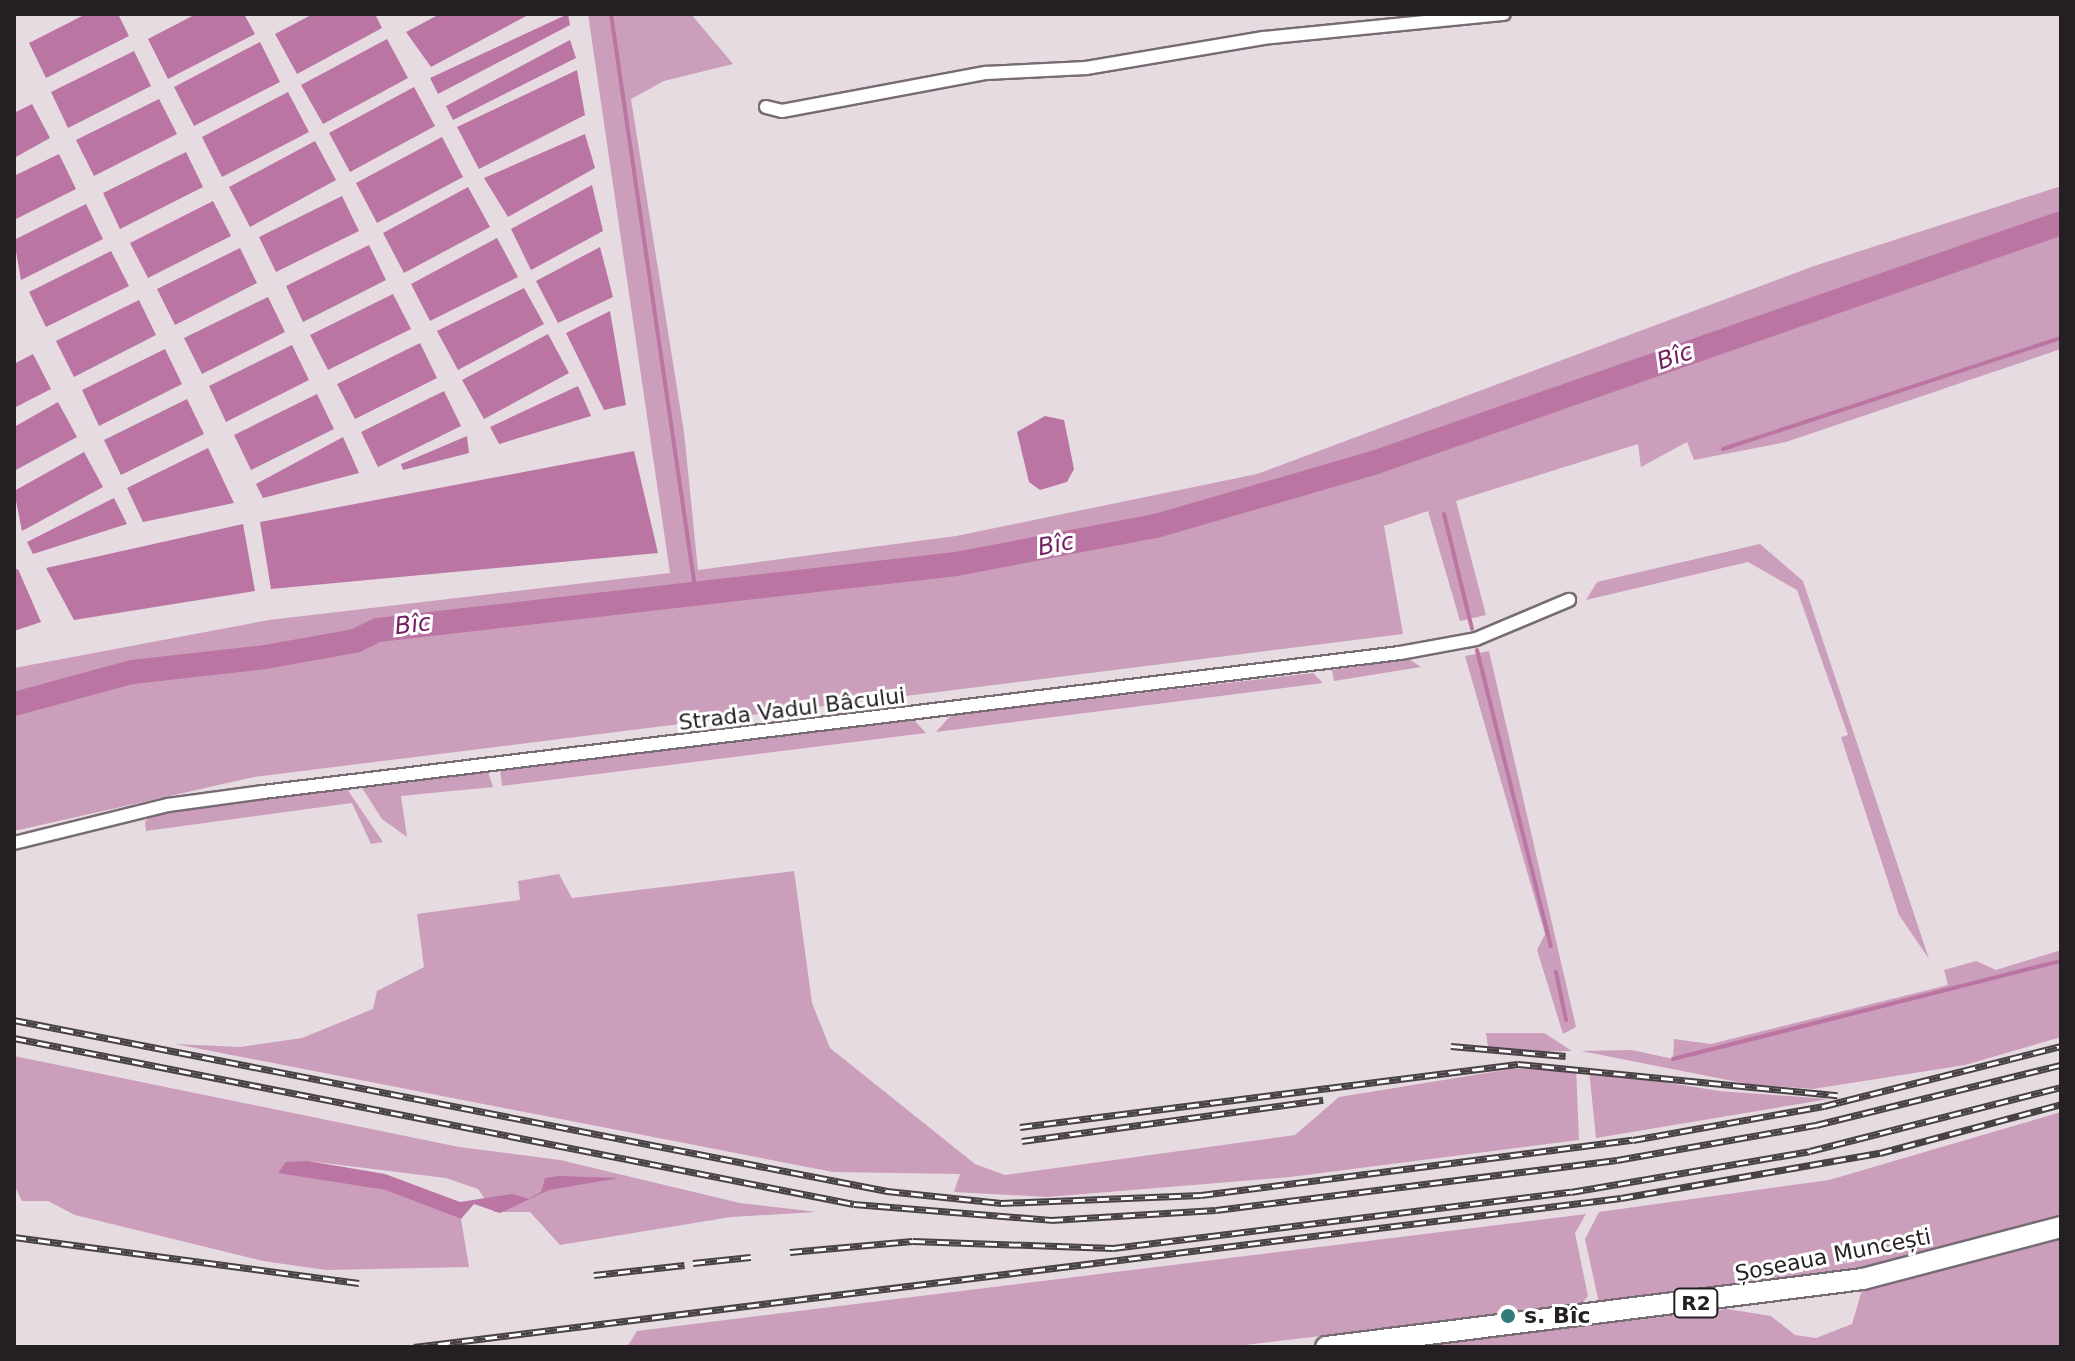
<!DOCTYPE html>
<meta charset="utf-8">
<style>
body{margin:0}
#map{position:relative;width:2075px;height:1361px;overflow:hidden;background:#e7dbe2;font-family:"DejaVu Sans",sans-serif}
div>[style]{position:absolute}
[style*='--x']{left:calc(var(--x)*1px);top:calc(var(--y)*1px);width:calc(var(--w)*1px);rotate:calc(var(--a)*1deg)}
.green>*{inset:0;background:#cb9ebb}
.water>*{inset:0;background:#ba75a3}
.stream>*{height:4px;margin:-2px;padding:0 2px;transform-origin:2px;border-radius:2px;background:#ba75a3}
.river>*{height:24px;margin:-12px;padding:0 12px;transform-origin:12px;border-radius:12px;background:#ba75a3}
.roads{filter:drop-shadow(2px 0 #776c73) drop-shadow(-2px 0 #776c73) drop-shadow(0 2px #776c73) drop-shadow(0 -2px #776c73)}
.street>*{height:12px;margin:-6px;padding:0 6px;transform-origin:6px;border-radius:6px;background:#fff}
.primary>*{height:20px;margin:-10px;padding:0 10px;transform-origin:10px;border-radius:10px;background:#fff}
.rail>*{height:7px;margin-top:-3.5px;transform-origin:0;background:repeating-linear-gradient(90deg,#fff 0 12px,#484246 0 24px);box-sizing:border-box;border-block:2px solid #484246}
.dots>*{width:22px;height:22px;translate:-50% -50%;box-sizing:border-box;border:4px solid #fff;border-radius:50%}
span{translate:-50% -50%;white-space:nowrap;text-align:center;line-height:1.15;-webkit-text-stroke:6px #fff;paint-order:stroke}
.shield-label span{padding:2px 6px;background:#fff;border:2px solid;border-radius:6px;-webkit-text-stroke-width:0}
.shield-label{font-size:20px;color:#241f22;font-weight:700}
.street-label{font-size:22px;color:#241f22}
.poi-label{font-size:22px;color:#241f22;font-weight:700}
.left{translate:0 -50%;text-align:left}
.water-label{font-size:24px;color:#74215f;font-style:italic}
.frame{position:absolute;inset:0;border:16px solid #241f22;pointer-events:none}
</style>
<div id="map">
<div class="green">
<div style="clip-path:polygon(588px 14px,691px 14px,733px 64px,664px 81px,631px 99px,684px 432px,698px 570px,956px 536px,1257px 474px,1814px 266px,2061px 186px,2061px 349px,1786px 442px,1694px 460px,1687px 442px,1641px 467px,1638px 444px,1456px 501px,1486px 615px,1460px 621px,1428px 511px,1384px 526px,1403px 634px,254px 777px,14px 831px,14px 668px,269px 620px,670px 573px)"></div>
<div style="clip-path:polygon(1760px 544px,1803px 581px,1929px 959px,1899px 915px,1841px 737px,1848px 735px,1797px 590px,1748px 562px,1586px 600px,1597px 582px)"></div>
<div style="clip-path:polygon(1489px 651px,1576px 1027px,1563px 1034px,1537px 950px,1545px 934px,1465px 656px)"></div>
<div style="clip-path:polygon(1409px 659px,1421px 667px,1334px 681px,1332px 670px)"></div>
<div style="clip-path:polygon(1313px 673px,1323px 683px,936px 732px,951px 715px)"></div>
<div style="clip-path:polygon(913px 719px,926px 733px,502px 786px,500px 769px)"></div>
<div style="clip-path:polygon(488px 772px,493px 787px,401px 796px,407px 837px,382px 819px,362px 788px)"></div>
<div style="clip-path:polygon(347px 789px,383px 842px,371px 844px,352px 803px,146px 831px,145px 821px,155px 814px)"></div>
<div style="clip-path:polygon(794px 871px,812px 1003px,830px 1048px,975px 1164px,1005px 1175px,1295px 1135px,1339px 1097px,1511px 1069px,1576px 1067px,1579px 1140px,1290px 1177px,1047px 1197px,954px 1192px,960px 1174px,833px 1172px,175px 1044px,240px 1047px,302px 1038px,373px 1009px,377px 991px,424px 967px,417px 914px,520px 900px,518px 881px,559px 874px,572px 898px)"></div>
<div style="clip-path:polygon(2061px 950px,2061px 1037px,1965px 1065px,1813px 1089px,1748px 1084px,1581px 1051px,1632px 1050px,1673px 1059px,1674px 1039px,1711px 1044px,1948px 985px,1944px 970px,1976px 961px,1996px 970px)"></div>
<div style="clip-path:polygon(1486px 1033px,1544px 1033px,1572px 1051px,1489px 1053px)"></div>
<div style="clip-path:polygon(14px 1056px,459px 1147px,560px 1160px,740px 1203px,817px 1212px,731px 1217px,560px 1245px,530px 1212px,494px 1212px,478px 1189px,446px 1178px,308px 1161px,287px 1165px,282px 1173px,385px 1190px,461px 1219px,469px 1267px,326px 1270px,263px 1261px,75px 1215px,48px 1201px,22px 1201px,14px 1185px)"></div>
<div style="clip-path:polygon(1589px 1070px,1719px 1091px,1829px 1099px,1596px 1138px)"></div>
<div style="clip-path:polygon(2061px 1112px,2061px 1218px,1856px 1269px,1599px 1303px,1585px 1239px,1599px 1212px,1829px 1180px)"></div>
<div style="clip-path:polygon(1586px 1214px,1575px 1233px,1588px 1296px,1581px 1305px,1229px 1347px,627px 1347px,637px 1331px)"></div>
<div style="clip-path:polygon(2061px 1235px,2061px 1347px,1399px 1347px,1727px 1309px,1771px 1316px,1795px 1335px,1816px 1338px,1852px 1324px,1862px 1290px)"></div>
</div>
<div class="water">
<div style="clip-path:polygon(86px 14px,118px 14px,129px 36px,46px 78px,29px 43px)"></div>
<div style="clip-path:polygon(196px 14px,244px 14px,255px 34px,168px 79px,148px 39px)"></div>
<div style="clip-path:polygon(313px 14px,375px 14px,382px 28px,297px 74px,275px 34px)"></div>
<div style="clip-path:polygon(440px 14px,530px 14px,431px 67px,406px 32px)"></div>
<div style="clip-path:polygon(568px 14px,570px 25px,438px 94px,430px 78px)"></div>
<div style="clip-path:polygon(387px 39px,408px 78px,323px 124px,301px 85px)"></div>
<div style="clip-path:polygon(570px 40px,576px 58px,453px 120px,446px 106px)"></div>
<div style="clip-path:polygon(260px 42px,280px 82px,194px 126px,174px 87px)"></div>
<div style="clip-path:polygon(134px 51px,151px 86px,68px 128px,51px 92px)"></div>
<div style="clip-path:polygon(577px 70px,585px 115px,479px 169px,457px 127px)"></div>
<div style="clip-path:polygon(414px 87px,435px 126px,350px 172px,329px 133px)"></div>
<div style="clip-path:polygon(288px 92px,309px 132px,222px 177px,202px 137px)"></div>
<div style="clip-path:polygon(159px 99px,177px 134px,94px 176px,76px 140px)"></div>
<div style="clip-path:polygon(32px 104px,50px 138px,14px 158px,14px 113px)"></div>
<div style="clip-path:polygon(585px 134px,595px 168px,508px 217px,484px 178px)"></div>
<div style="clip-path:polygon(442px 137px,463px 177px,377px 223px,356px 183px)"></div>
<div style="clip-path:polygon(315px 141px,336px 180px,250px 227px,229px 187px)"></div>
<div style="clip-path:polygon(186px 152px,203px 187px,120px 229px,103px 193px)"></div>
<div style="clip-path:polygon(59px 154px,76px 189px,14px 220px,14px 176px)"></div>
<div style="clip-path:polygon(592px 185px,603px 231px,531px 270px,511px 229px)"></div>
<div style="clip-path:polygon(468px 187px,490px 227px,404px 273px,383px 233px)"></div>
<div style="clip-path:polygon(342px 196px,359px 231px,276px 272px,259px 237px)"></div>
<div style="clip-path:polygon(213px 201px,231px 236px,148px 278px,130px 243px)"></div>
<div style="clip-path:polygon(86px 204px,103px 239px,21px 280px,14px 240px)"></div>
<div style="clip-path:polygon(497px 238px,518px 277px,430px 321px,411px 284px)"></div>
<div style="clip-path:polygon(369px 245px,386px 280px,303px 322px,286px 286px)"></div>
<div style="clip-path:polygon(600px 247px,613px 297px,558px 323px,536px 281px)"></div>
<div style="clip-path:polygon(240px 248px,257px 283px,175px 325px,157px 289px)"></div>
<div style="clip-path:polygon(111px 251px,129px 286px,46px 327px,29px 292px)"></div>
<div style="clip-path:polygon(524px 288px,544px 324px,458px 370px,437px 331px)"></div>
<div style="clip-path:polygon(393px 294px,411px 329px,328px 370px,310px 335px)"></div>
<div style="clip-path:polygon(268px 297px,285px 332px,202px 374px,184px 338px)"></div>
<div style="clip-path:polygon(139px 300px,156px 335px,74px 377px,56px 341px)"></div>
<div style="clip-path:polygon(610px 311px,626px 405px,604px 410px,566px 333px)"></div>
<div style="clip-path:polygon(548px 334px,569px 373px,484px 419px,462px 380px)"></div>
<div style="clip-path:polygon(420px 343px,437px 378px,355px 419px,337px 384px)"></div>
<div style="clip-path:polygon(292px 345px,309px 380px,226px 422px,209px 386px)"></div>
<div style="clip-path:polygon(165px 349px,182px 384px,99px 426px,82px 390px)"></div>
<div style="clip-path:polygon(33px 354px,51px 389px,14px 408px,14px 364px)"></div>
<div style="clip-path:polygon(578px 386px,591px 416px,499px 444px,490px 427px)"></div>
<div style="clip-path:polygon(444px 391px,461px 426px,378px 467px,361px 432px)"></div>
<div style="clip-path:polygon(317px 394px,334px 429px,251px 470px,234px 435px)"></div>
<div style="clip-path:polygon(187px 399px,204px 434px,121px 475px,104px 440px)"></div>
<div style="clip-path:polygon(58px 402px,77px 437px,14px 471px,14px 427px)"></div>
<div style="clip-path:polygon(1045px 416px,1064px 420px,1074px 469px,1067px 482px,1040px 490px,1029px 482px,1017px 432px)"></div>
<div style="clip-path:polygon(467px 436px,469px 453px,403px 470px,401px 464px)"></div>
<div style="clip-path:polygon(343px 437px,359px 473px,263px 498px,256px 484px)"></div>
<div style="clip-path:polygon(208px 448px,234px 503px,143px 522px,127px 488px)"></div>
<div style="clip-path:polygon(634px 451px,658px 553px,271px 589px,260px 522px)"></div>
<div style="clip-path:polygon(84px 452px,103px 487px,22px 531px,14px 491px)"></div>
<div style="clip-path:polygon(114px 498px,127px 524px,33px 554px,27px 542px)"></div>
<div style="clip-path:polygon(243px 524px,255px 591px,74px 620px,46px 568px)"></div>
<div style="clip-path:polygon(18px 569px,41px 622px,14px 631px,14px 570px)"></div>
<div style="clip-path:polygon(308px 1161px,385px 1174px,460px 1202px,512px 1194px,529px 1199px,541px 1192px,545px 1178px,559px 1176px,619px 1178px,549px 1190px,500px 1213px,474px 1204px,461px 1219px,385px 1190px,278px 1173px,286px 1162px)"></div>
</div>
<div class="stream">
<div style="--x:611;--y:14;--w:580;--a:81.67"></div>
<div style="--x:1723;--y:449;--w:356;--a:-18.2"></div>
<div style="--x:1444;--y:514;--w:118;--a:76.3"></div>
<div style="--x:1477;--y:650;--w:305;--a:76"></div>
<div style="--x:1556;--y:972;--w:49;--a:78.2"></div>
<div style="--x:1673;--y:1059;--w:400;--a:-14.2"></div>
</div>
<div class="river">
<div style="--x:14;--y:704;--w:122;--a:-15.2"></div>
<div style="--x:132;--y:672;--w:134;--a:-6.4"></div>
<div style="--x:265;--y:657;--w:91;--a:-10.1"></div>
<div style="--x:355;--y:641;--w:25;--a:-26"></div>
<div style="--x:378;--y:630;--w:582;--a:-6.51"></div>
<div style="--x:956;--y:564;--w:204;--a:-10.8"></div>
<div style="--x:1156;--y:526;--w:229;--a:-16.2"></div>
<div style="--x:1376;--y:462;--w:725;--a:-19.23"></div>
</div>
<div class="roads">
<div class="street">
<div style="--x:766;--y:107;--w:16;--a:14"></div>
<div style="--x:782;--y:111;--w:208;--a:-10.6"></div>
<div style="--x:986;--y:73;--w:100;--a:-2.9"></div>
<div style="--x:1086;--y:68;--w:180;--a:-9.6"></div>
<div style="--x:1263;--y:38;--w:242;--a:-5.7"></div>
<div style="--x:14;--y:843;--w:159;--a:-13.9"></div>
<div style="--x:168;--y:805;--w:96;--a:-7.8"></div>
<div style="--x:263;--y:792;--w:1145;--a:-6.97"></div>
<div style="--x:1400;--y:653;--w:77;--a:-10.4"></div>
<div style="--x:1476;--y:639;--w:101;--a:-22.8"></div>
</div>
<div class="primary">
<div style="--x:1326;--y:1347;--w:541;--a:-7.22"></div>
<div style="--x:1863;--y:1279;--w:205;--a:-14.7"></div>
</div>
</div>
<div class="rail">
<div style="--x:14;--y:1020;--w:890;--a:11.08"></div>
<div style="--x:887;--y:1191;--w:115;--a:6"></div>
<div style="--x:1001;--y:1203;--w:200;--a:-2.3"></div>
<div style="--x:1201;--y:1195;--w:435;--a:-7.3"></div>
<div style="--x:1633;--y:1140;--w:194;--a:-10.1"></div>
<div style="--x:1824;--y:1106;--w:244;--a:-14.2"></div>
<div style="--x:14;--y:1038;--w:856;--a:11.18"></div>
<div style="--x:854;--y:1204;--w:198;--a:4.6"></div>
<div style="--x:1051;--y:1220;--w:165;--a:-3.5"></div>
<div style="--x:1216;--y:1210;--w:404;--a:-7.1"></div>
<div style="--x:1617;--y:1160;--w:202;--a:-10"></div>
<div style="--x:1816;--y:1125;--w:252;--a:-13.8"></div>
<div style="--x:1451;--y:1046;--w:115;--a:5"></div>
<div style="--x:1020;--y:1127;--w:502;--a:-7.21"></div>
<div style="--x:1518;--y:1064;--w:321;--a:5.6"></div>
<div style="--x:1022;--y:1141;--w:304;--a:-7.8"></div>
<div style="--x:14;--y:1237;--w:348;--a:7.6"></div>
<div style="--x:790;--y:1252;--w:123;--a:-5.1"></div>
<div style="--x:913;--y:1241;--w:200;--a:2"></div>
<div style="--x:1113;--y:1248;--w:461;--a:-7"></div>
<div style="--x:1571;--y:1192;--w:242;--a:-9.7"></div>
<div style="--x:1810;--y:1151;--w:259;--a:-14.3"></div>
<div style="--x:693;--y:1263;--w:58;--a:-5.9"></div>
<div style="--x:594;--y:1275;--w:91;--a:-6.3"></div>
<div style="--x:414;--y:1347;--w:1216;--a:-7.04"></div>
<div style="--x:1621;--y:1198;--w:263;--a:-9.9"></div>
<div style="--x:1880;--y:1153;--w:188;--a:-15.1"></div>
</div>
<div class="dots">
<div style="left:1508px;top:1316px;background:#347c78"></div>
</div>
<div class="shield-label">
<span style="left:1696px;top:1303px">R2</span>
</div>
<div class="street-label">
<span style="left:792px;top:709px;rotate:-7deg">Strada Vadul Bâcului</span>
<span style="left:1833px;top:1255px;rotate:-11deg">Șoseaua Muncești</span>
</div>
<div class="poi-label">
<span class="left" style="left:1524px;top:1316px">s. Bîc</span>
</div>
<div class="water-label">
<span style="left:1675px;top:357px;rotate:-19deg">Bîc</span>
<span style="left:1056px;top:545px;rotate:-11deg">Bîc</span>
<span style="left:413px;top:625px;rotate:-7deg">Bîc</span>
</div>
<div class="frame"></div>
</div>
